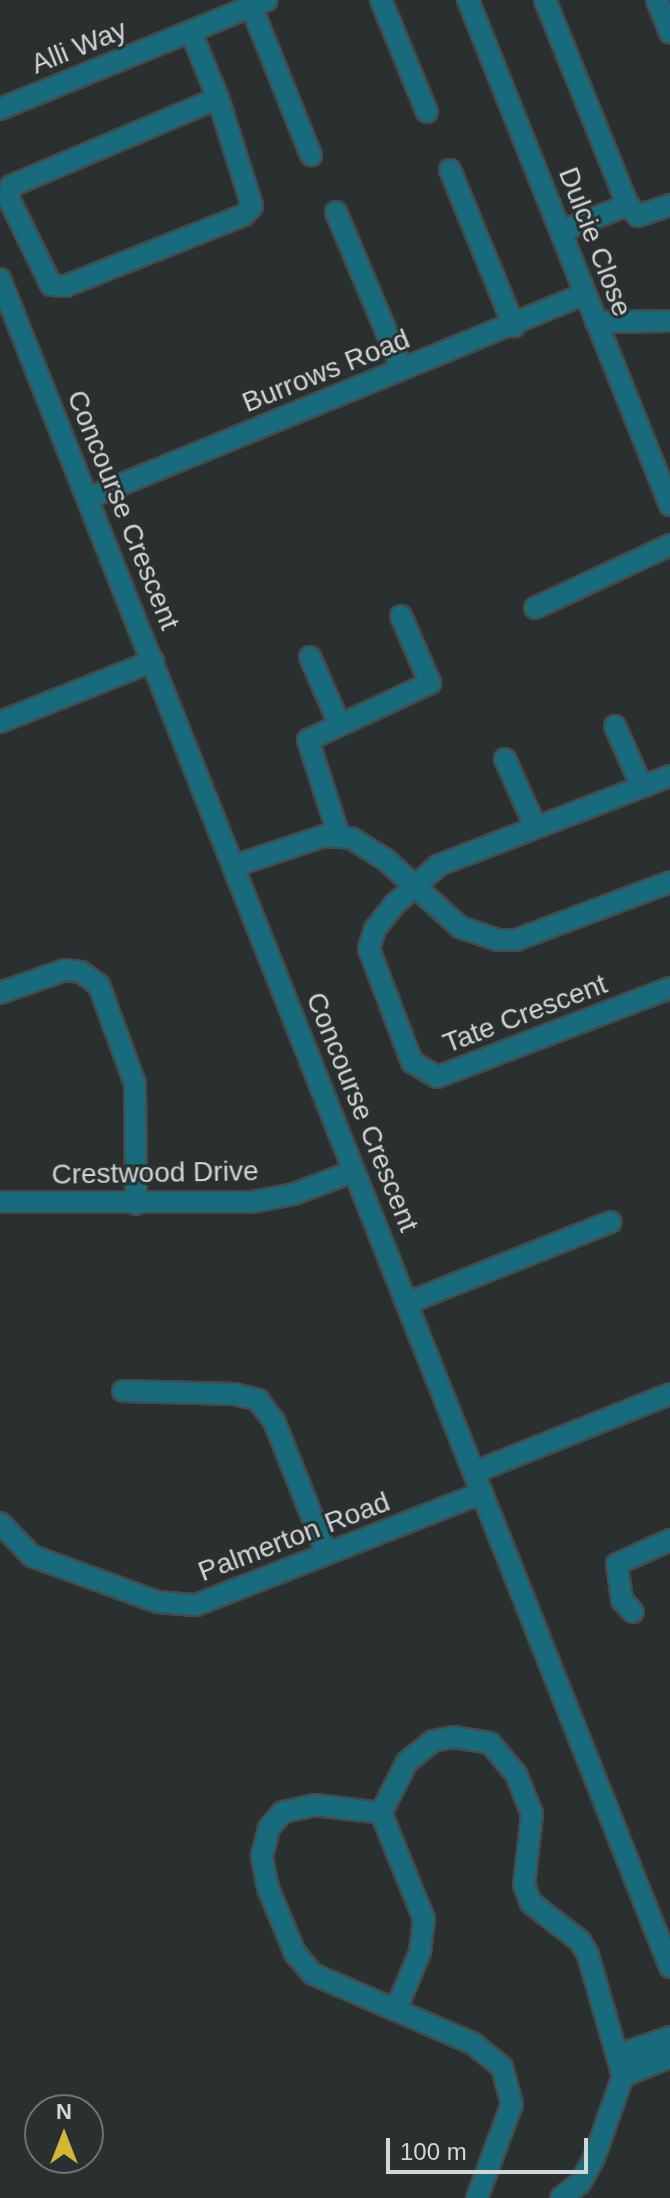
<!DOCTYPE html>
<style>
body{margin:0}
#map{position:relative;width:670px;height:2198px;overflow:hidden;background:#2a2f2f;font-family:Helvetica,sans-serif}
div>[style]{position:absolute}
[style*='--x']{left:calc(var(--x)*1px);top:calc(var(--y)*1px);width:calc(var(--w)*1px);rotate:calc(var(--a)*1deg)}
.roads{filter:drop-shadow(2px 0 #454a4a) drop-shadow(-2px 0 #454a4a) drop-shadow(0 2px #454a4a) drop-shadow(0 -2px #454a4a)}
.minor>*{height:20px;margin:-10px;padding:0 10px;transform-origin:10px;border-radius:10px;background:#186b7c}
span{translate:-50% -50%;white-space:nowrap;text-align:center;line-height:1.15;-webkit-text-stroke:6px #2a2f2f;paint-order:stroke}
.street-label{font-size:28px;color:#d3d6d6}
.north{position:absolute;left:24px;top:2094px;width:80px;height:80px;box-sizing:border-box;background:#2a2f2f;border:2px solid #6e7272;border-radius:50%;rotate:0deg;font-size:22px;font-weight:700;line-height:32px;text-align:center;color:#d3d6d6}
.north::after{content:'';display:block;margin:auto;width:28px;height:36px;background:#d3b635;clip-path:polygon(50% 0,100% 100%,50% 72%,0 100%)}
.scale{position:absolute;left:386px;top:2138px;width:202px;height:36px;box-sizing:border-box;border:4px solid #d3d6d6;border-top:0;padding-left:10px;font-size:24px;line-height:28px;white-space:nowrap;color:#d3d6d6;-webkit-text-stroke:6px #2a2f2f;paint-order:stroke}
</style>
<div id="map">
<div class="roads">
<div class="minor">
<div style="--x:381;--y:0;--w:121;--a:67.7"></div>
<div style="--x:468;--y:0;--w:544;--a:68.2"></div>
<div style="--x:545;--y:0;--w:221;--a:68"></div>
<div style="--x:657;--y:0;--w:35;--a:68"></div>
<div style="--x:251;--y:6;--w:161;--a:68.1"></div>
<div style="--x:191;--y:32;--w:71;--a:67.8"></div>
<div style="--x:218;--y:98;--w:113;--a:72.5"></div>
<div style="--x:252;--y:206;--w:12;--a:132"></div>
<div style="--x:244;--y:215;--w:192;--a:158.3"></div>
<div style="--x:66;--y:286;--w:15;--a:-176"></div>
<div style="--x:51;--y:285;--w:96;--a:-116"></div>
<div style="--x:9;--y:199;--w:13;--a:-81"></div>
<div style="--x:11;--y:186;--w:225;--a:-23"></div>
<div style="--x:0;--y:109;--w:288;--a:-22.2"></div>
<div style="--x:450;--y:170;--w:169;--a:67.7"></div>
<div style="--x:336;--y:212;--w:170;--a:67.2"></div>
<div style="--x:561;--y:231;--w:72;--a:-21.2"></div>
<div style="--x:628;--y:205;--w:15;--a:48"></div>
<div style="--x:638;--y:216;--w:34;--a:-19"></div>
<div style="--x:0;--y:279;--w:1816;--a:68.35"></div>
<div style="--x:596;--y:322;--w:74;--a:-0.8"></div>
<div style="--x:88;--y:498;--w:537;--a:-22.32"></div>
<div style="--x:535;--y:608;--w:149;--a:-25"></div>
<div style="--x:310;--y:657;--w:72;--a:66.3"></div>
<div style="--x:0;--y:722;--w:165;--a:-21.7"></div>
<div style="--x:615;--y:726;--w:64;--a:66.2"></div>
<div style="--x:505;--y:759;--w:73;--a:65.9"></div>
<div style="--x:670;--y:776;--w:248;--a:158.9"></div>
<div style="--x:439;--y:865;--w:60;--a:138.4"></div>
<div style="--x:394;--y:905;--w:31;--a:128"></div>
<div style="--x:375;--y:929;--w:21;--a:107"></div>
<div style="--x:369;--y:949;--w:121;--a:69.2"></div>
<div style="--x:412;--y:1062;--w:29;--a:31"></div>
<div style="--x:437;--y:1077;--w:249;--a:-20.9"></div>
<div style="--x:339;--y:836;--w:101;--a:-107.9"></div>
<div style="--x:308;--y:740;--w:135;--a:-25"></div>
<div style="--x:430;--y:683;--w:73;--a:-113.4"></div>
<div style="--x:234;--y:866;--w:95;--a:-18.4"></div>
<div style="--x:324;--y:836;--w:27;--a:4"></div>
<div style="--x:351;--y:838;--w:40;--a:32"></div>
<div style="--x:385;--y:859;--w:101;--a:42.2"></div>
<div style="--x:460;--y:927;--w:39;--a:19"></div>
<div style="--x:497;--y:940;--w:19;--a:0"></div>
<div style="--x:516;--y:940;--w:165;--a:-20.6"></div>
<div style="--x:0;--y:993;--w:69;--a:-19.5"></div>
<div style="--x:65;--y:970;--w:16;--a:7"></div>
<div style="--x:81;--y:972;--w:22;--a:36"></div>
<div style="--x:99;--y:985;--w:105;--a:70"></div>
<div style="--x:135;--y:1084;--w:120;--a:89.5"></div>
<div style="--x:0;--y:1202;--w:253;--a:0"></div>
<div style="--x:253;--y:1202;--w:42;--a:-11"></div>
<div style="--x:294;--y:1194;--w:64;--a:-21"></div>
<div style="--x:407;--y:1303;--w:219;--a:-21.7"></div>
<div style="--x:123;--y:1391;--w:110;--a:1.6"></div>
<div style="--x:233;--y:1394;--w:26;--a:13"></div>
<div style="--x:258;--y:1400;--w:26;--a:53"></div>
<div style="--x:274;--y:1421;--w:143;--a:68.3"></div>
<div style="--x:475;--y:1472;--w:210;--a:-21.8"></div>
<div style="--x:0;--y:1523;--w:46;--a:45.9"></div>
<div style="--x:32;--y:1556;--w:134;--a:20.1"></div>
<div style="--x:158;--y:1602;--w:38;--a:5"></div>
<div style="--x:196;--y:1605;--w:307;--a:-21.4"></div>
<div style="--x:633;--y:1612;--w:16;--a:-133"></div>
<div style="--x:622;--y:1600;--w:36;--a:-98"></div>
<div style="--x:617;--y:1564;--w:58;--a:-24.4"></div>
<div style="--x:381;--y:1813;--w:114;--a:67.9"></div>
<div style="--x:424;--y:1919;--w:33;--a:97"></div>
<div style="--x:420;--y:1952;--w:63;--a:112.5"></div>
<div style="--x:618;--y:2055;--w:55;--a:-19.1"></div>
<div style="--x:623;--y:2076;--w:51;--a:-22"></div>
<div style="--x:477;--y:2198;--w:100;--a:-69.6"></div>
<div style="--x:512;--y:2104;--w:38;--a:-105"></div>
<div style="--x:502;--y:2067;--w:36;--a:-141"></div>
<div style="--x:474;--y:2044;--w:176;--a:-156.5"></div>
<div style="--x:313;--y:1974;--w:28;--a:-131"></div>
<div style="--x:295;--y:1953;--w:70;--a:-112.6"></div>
<div style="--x:268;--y:1888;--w:33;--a:-101"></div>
<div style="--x:262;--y:1856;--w:29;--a:-76"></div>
<div style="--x:269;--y:1828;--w:21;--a:-49"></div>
<div style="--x:283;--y:1812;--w:33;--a:-12"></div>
<div style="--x:315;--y:1805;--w:66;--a:6.9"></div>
<div style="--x:381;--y:1813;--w:57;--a:-63"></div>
<div style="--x:407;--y:1762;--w:33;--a:-39"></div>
<div style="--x:433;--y:1741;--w:20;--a:-11"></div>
<div style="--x:453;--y:1737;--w:37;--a:9"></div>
<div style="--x:490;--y:1743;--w:40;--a:50"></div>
<div style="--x:516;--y:1774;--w:43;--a:68.2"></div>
<div style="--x:532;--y:1814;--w:71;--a:96.4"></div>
<div style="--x:524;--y:1885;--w:19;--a:69"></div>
<div style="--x:531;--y:1903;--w:62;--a:37.8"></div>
<div style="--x:580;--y:1941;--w:16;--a:60"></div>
<div style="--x:588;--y:1955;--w:126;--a:73.9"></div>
<div style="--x:623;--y:2076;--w:87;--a:109.5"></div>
<div style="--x:594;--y:2158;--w:29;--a:119"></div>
<div style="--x:580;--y:2183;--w:24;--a:142"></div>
</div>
</div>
<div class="street-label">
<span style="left:79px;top:47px;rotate:-22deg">Alli Way</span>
<span style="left:595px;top:242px;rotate:69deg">Dulcie Close</span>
<span style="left:326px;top:371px;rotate:-22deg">Burrows Road</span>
<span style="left:123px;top:510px;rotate:68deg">Concourse Crescent</span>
<span style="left:525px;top:1014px;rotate:-21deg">Tate Crescent</span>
<span style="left:362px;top:1112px;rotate:68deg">Concourse Crescent</span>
<span style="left:155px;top:1173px;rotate:-1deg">Crestwood Drive</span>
<span style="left:294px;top:1537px;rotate:-21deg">Palmerton Road</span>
</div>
<div class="north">N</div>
<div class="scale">100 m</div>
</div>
